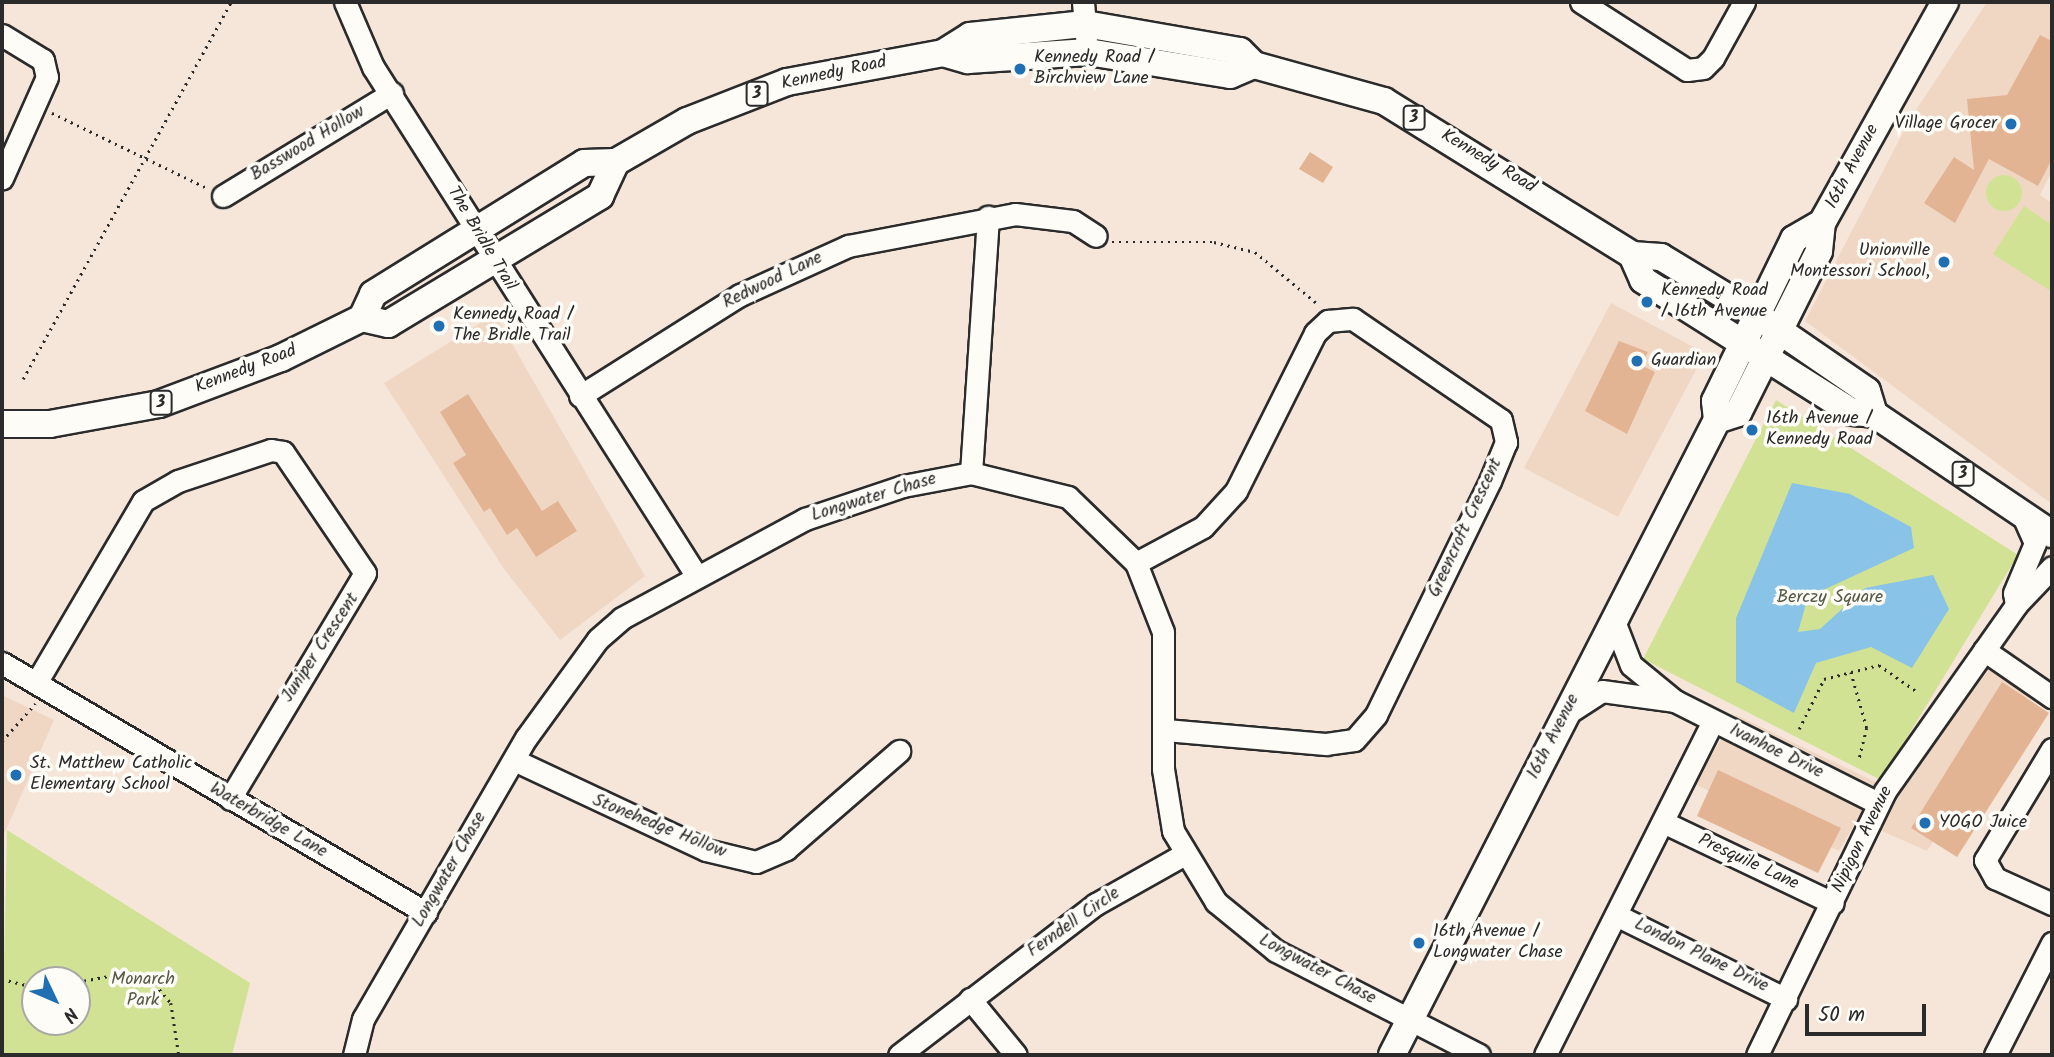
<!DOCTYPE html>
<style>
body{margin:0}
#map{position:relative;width:2054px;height:1057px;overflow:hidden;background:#f5e6d9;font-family:Kalam,sans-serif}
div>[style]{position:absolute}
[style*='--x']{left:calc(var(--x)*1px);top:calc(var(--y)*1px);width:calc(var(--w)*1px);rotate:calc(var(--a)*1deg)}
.built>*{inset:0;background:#f0d7c4}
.green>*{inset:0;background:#d2e295}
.round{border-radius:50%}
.water>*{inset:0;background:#89c4e8}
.building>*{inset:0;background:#e3b493}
.path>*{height:2.5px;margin-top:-1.25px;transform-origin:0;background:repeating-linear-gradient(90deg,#2b2b2b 0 2px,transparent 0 7px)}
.roads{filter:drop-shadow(2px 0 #2b2b2b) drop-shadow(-2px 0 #2b2b2b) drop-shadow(0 2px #2b2b2b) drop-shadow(0 -2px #2b2b2b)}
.minor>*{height:21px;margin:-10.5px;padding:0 10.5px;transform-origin:10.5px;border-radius:10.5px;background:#fdfcf7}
.major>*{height:26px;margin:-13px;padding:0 13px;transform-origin:13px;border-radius:13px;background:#fdfcf7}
.dots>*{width:19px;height:19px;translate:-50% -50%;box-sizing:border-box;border:4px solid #fdfcf7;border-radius:50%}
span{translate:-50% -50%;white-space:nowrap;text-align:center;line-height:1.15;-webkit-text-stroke:7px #fdfcf7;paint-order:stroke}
.shield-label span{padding:2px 5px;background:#fdfcf7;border:2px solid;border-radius:5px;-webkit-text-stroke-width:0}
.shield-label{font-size:16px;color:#2b2b2b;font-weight:700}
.poi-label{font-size:18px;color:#2b2b2b}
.left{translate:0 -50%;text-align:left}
.right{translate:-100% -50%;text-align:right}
.street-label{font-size:18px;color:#2b2b2b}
.park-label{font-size:18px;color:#555946}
.frame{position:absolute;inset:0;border:4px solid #2b2b2b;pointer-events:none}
.north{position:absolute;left:21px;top:966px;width:70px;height:70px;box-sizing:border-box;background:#fdfcf7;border:2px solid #a9a8a5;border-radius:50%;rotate:134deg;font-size:19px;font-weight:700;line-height:28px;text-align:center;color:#2b2b2b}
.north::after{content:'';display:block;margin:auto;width:24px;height:32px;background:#1f6fb2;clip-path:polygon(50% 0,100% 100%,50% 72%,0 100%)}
.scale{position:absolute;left:1805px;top:1004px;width:121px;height:32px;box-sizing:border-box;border:4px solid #2b2b2b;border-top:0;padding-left:9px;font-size:21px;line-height:24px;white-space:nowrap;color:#2b2b2b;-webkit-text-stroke:5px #fdfcf7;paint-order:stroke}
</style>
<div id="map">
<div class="built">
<div style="clip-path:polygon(1987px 2px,2052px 2px,2052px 171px,2040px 195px,2052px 203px,2052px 504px,1805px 321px,1910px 119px)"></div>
<div style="clip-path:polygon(1611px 303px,1705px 353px,1618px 517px,1524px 468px)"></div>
<div style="clip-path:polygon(495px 314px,645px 576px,560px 640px,504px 569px,384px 383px)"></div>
<div style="clip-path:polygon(1971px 653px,2030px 694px,1927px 851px,1857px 820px,1839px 851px,1694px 784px,1736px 715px,1884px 786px)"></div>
<div style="clip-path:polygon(2px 695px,54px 720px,2px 839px)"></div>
</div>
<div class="green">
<div class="round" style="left:1986px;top:175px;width:36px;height:36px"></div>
<div style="clip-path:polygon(2024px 206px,2052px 225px,2052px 292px,1993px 254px)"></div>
<div style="clip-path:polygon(1776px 400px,2018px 555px,1881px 780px,1643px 659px)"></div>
<div style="clip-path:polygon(evenodd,7px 830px,250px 983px,232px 1055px,2px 1055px,7px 830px,35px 980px,77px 980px,77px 1022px,35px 1022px,35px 980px)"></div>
</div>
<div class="water">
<div style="clip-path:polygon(1792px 483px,1850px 494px,1911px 527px,1914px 548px,1808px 597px,1798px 632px,1820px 629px,1865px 588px,1933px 575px,1949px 609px,1912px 668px,1871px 647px,1816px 663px,1794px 713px,1736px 682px,1736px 618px)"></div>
</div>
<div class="building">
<div style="clip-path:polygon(2040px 35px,2052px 41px,2052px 159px,2038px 186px,1989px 159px,1955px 223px,1924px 203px,1954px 157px,1974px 170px,1967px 99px,2007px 95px)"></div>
<div style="clip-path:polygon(1310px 152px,1333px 167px,1323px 183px,1299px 169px)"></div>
<div style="clip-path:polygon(1619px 341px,1648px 352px,1641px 365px,1655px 372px,1627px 434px,1585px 411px)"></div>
<div style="clip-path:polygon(468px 394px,542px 511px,558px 501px,577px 531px,536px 557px,517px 528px,507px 535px,490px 508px,484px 512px,453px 463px,466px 455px,440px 412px)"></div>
<div style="clip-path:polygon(2002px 682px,2049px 713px,1957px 857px,1911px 828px)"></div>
<div style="clip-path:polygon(1718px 770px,1841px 828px,1818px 873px,1697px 816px)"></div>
</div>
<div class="path">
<div style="--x:52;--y:113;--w:172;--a:25.8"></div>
<div style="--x:1112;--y:242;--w:102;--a:0"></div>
<div style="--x:1214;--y:242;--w:42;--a:13.7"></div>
<div style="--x:1255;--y:252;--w:83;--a:39.6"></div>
<div style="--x:23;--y:379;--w:431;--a:-61.1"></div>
<div style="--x:1851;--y:672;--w:58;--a:74.1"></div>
<div style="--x:1867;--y:728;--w:32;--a:104"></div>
<div style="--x:1799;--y:729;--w:56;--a:-63.4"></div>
<div style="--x:1824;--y:679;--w:57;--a:-14.3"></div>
<div style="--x:1879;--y:665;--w:45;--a:35.1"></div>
<div style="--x:2;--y:741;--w:50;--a:-48.3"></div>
<div style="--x:2;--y:979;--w:34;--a:14"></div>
<div style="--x:77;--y:982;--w:54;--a:-10.7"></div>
<div style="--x:130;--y:972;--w:28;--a:26"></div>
<div style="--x:155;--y:984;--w:25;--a:50"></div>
<div style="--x:171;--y:1003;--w:53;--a:81.3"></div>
</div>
<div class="roads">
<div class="minor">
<div style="--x:345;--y:2;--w:71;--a:66.7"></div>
<div style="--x:373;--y:67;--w:602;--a:57.55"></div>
<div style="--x:1083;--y:2;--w:36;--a:85"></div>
<div style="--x:1581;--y:2;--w:126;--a:32.7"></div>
<div style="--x:1687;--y:70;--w:16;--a:-7"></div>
<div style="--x:1703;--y:68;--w:14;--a:-45"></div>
<div style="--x:1713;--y:58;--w:64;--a:-61"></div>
<div style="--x:2;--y:35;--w:48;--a:31.4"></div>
<div style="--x:43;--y:60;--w:17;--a:77"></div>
<div style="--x:47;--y:77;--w:111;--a:114"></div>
<div style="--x:223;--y:196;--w:198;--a:-31.4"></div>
<div style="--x:580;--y:396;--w:189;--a:-32.3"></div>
<div style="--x:740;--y:295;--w:119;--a:-24.4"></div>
<div style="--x:848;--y:246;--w:170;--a:-10.8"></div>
<div style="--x:1015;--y:214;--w:58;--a:6.9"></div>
<div style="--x:1073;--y:221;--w:27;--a:33"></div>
<div style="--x:971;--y:473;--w:257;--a:-86.2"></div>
<div style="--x:1136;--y:563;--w:76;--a:-28.2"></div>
<div style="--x:1203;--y:527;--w:49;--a:-47.5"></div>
<div style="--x:1236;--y:491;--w:177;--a:-63.4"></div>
<div style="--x:1315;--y:333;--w:18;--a:-43"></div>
<div style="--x:1328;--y:321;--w:25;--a:-5"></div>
<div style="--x:1353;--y:319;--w:179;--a:34.3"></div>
<div style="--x:1501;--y:420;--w:23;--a:77"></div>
<div style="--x:1506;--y:442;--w:42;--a:112.3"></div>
<div style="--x:1490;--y:481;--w:260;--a:116"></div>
<div style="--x:1376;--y:715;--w:33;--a:131"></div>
<div style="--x:1354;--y:740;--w:28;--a:172"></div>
<div style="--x:1326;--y:744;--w:162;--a:-175"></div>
<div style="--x:2016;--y:605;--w:12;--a:-99"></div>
<div style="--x:2014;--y:593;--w:54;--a:-67.2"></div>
<div style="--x:2035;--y:543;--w:32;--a:-114"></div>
<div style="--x:1614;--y:621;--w:47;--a:68.9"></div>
<div style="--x:1631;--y:665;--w:57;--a:39.3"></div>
<div style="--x:1675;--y:701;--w:227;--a:26.7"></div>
<div style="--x:1984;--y:650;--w:83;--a:34.7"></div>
<div style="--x:2;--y:663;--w:492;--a:30.5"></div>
<div style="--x:36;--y:683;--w:211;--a:-59.5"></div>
<div style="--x:143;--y:501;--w:40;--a:-29.7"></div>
<div style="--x:178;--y:481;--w:98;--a:-18.4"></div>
<div style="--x:271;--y:450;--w:12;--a:9"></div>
<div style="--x:283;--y:452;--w:146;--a:55.9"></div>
<div style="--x:365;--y:573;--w:263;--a:120.9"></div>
<div style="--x:1568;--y:713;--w:40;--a:-32.9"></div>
<div style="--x:1602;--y:691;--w:74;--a:7.8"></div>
<div style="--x:2052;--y:749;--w:130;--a:121.1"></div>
<div style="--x:1985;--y:860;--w:21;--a:61"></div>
<div style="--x:1995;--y:878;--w:63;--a:24.5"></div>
<div style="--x:514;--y:760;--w:212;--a:25.1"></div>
<div style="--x:706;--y:850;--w:51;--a:13.5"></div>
<div style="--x:756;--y:862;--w:33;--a:-23"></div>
<div style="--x:786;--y:849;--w:150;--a:-40.9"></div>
<div style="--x:1663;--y:822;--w:188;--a:25.5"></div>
<div style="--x:1616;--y:915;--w:190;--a:26.3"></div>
<div style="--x:970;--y:999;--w:72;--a:50.6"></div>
<div style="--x:354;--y:1055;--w:37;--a:-76"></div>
<div style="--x:363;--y:1019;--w:325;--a:-59.9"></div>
<div style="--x:526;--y:738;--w:122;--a:-54"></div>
<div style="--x:598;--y:639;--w:32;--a:-41"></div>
<div style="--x:622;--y:618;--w:208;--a:-28.4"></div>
<div style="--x:805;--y:519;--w:103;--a:-18.6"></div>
<div style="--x:903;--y:486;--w:69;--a:-10.8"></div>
<div style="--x:971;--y:473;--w:100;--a:13.9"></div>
<div style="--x:1068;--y:497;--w:95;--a:44.1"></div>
<div style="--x:1136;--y:563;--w:74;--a:68.6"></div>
<div style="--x:1163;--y:632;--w:137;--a:90"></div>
<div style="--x:1163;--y:769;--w:63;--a:80.8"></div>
<div style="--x:1173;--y:831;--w:83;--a:58.8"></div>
<div style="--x:1216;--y:902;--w:77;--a:39.2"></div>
<div style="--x:1276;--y:951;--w:228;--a:27.1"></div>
<div style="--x:899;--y:1055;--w:248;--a:-37.5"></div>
<div style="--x:1096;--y:904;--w:100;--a:-29.4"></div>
<div style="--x:1545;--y:1055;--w:374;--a:-63.3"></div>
<div style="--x:1757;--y:1055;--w:293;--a:-64.1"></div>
<div style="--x:1885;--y:791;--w:228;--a:-54.8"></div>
<div style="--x:2016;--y:605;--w:52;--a:-46.5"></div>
<div style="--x:1995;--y:1055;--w:126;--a:-63"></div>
</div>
<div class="major">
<div style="--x:943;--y:53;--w:32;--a:-32"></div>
<div style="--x:970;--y:36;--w:116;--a:-6"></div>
<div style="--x:1085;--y:24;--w:157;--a:9.9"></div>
<div style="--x:1240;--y:51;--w:20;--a:45"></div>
<div style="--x:1254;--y:65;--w:135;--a:15.5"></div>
<div style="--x:1384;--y:101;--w:292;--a:31.8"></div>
<div style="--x:1632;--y:255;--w:29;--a:4"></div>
<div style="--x:1661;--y:257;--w:114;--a:31.3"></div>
<div style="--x:1758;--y:316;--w:132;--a:34.5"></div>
<div style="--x:1867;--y:391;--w:24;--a:73"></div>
<div style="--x:1632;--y:255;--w:27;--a:66"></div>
<div style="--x:1643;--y:280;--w:247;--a:32.3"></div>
<div style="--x:1852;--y:412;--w:22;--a:5"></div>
<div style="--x:1874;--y:414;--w:215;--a:34"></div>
<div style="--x:362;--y:318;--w:26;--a:-65"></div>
<div style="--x:373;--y:294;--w:248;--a:-31.8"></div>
<div style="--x:584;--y:163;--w:32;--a:-2"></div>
<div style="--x:616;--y:162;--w:82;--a:-30"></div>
<div style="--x:687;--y:121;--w:107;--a:-21.3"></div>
<div style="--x:787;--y:82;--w:159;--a:-10.5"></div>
<div style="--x:943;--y:53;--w:26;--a:16"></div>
<div style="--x:968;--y:60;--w:120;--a:-3.8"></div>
<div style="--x:1088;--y:52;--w:144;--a:9.2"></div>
<div style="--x:1230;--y:75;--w:26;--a:-23"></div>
<div style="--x:1717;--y:420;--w:22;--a:-18"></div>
<div style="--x:1738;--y:413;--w:181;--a:-63.4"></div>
<div style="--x:1819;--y:251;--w:28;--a:-84"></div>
<div style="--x:1822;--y:223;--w:253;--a:-60.9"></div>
<div style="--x:2;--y:424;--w:48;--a:0"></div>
<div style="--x:50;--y:424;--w:111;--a:-10.4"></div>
<div style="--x:159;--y:404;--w:130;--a:-20.7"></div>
<div style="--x:281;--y:358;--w:90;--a:-26.3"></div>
<div style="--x:362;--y:318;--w:27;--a:13"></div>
<div style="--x:388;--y:324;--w:248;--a:-31.1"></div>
<div style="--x:600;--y:196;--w:38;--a:-65"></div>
<div style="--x:1392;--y:1055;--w:713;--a:-62.9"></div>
<div style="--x:1717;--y:420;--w:19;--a:-96"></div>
<div style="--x:1715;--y:401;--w:180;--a:-64"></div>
<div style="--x:1794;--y:239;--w:32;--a:-30"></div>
</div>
</div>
<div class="dots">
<div style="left:1020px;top:69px;background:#1f6fb2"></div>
<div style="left:2011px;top:124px;background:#1f6fb2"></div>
<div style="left:1944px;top:262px;background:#1f6fb2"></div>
<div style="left:1647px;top:302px;background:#1f6fb2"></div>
<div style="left:439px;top:326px;background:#1f6fb2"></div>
<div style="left:1637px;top:361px;background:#1f6fb2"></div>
<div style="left:1752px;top:430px;background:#1f6fb2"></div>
<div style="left:16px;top:775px;background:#1f6fb2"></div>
<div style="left:1925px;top:823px;background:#1f6fb2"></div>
<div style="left:1419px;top:943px;background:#1f6fb2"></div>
</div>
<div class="shield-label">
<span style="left:757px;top:94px">3</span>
<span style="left:1414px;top:118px">3</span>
<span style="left:161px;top:403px">3</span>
<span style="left:1963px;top:474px">3</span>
</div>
<div class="poi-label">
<span class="left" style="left:1034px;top:69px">Kennedy Road /<br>Birchview Lane</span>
<span class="right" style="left:1997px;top:124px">Village Grocer</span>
<span class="right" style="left:1930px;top:262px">Unionville<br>Montessori School,</span>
<span class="left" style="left:1661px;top:302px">Kennedy Road<br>/ 16th Avenue</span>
<span class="left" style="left:453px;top:326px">Kennedy Road /<br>The Bridle Trail</span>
<span class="left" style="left:1651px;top:361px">Guardian</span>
<span class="left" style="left:1766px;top:430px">16th Avenue /<br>Kennedy Road</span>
<span class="left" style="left:30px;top:775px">St. Matthew Catholic<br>Elementary School</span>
<span class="left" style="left:1939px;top:823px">YOGO Juice</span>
<span class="left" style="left:1433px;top:943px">16th Avenue /<br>Longwater Chase</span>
</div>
<div class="street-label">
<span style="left:834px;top:74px;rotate:-12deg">Kennedy Road</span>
<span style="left:308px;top:144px;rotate:-31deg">Basswood Hollow</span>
<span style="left:1488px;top:162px;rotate:31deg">Kennedy Road</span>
<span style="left:1853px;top:167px;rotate:-62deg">16th Avenue</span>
<span style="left:481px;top:239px;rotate:59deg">The Bridle Trail</span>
<span style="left:773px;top:281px;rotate:-26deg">Redwood Lane</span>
<span style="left:246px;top:370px;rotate:-21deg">Kennedy Road</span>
<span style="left:874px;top:498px;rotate:-17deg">Longwater Chase</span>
<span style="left:1466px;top:528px;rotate:-65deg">Greencroft Crescent</span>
<span style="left:321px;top:648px;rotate:-57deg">Juniper Crescent</span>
<span style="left:1554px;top:737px;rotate:-63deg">16th Avenue</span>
<span style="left:1776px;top:752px;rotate:26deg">Ivanhoe Drive</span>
<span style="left:268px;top:821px;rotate:30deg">Waterbridge Lane</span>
<span style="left:659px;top:827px;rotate:22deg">Stonehedge Hollow</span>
<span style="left:1863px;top:840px;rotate:-64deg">Nipigon Avenue</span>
<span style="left:1748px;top:863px;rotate:25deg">Presquile Lane</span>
<span style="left:450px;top:870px;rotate:-60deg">Longwater Chase</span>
<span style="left:1074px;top:923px;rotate:-35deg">Ferndell Circle</span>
<span style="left:1701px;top:956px;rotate:26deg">London Plane Drive</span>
<span style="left:1317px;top:970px;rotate:28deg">Longwater Chase</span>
</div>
<div class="park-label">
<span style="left:1830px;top:598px">Berczy Square</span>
<span style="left:143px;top:991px">Monarch<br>Park</span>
</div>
<div class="frame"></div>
<div class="north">N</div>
<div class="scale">50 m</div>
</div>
